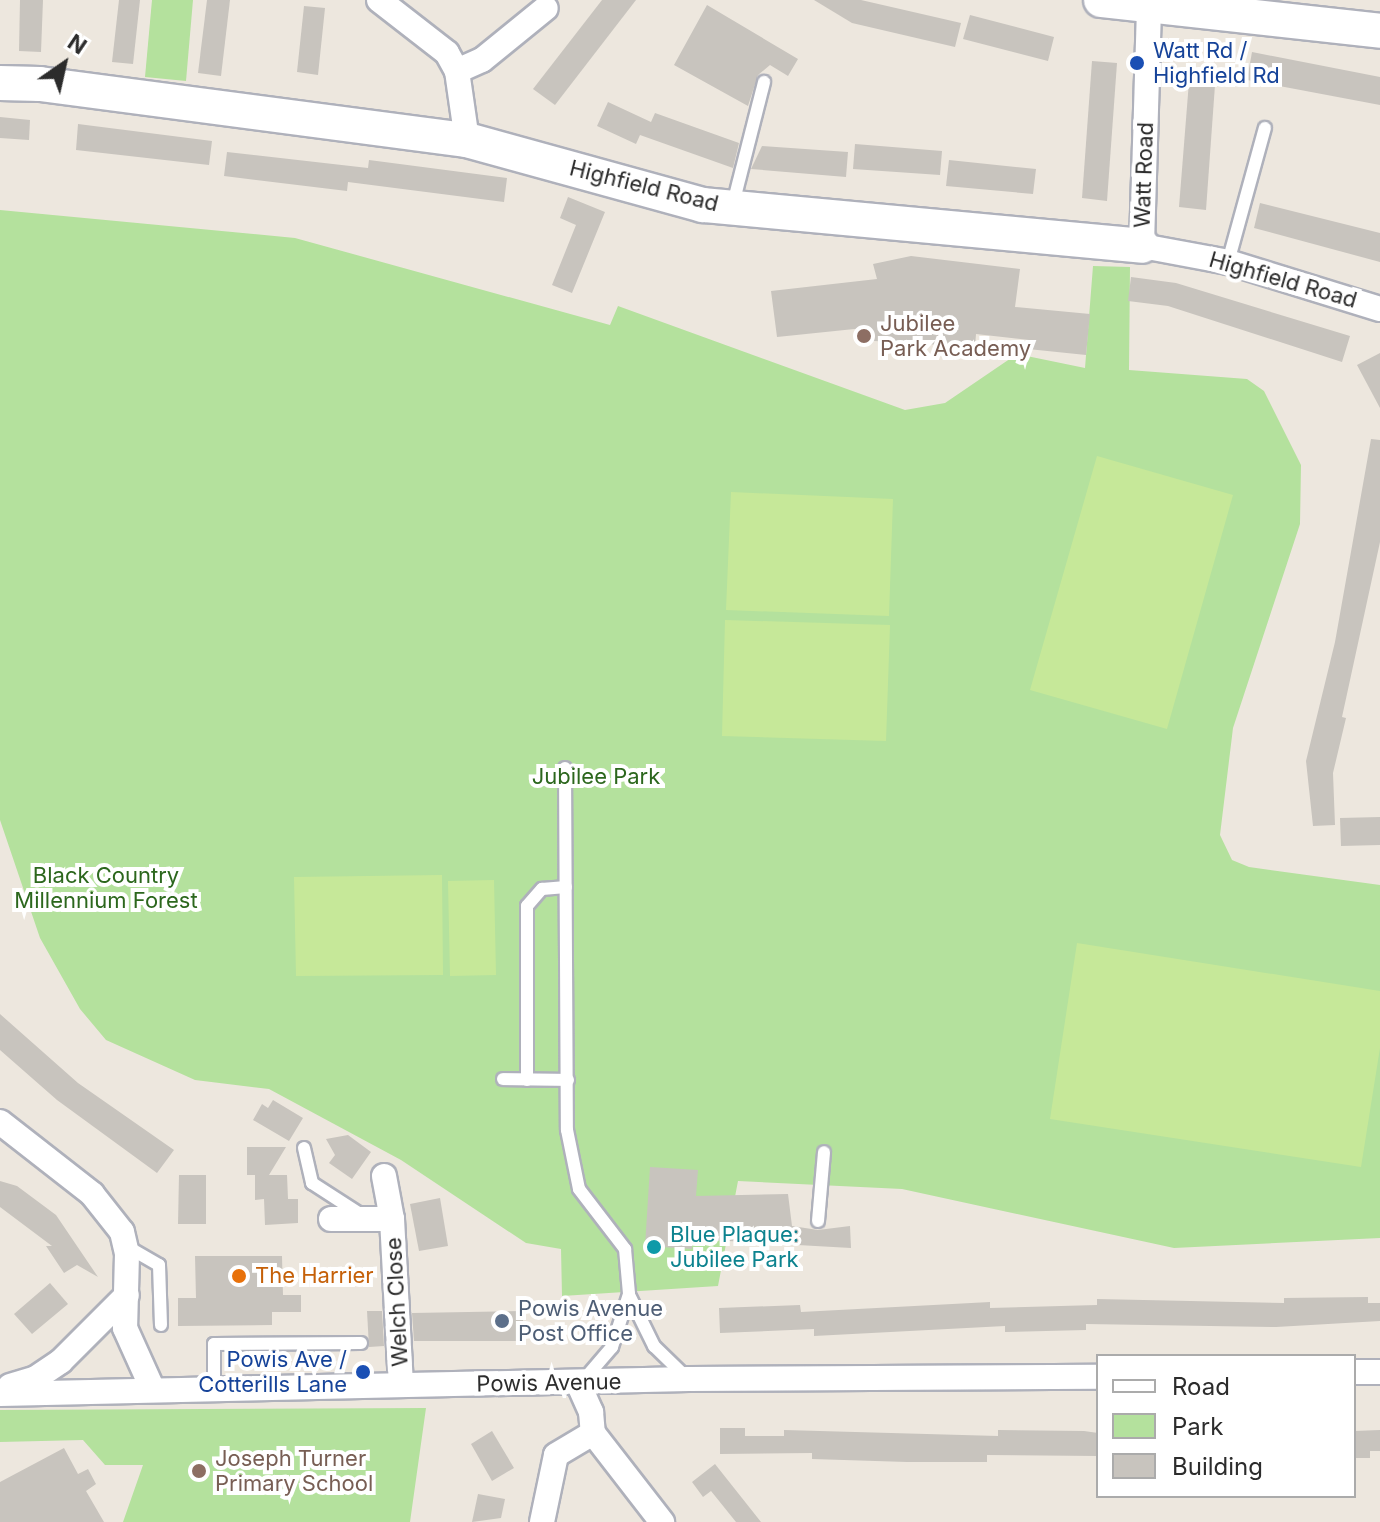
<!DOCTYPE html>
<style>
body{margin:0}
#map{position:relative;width:1380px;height:1522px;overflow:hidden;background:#ede7de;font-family:Inter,sans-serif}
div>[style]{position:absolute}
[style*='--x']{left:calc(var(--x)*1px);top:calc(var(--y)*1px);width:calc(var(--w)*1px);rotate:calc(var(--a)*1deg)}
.green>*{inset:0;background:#b4e19d}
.pitch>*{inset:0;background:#c6e899}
.building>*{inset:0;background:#c8c4be}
.roads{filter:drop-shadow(2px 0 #afb1bb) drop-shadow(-2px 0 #afb1bb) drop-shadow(0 2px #afb1bb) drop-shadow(0 -2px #afb1bb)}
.lane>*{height:12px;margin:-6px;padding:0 6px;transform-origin:6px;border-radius:6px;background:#fff}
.street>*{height:24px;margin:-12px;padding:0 12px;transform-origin:12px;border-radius:12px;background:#fff}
.secondary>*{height:34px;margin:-17px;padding:0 17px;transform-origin:17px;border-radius:17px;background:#fff}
.dots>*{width:22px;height:22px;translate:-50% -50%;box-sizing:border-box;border:4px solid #fff;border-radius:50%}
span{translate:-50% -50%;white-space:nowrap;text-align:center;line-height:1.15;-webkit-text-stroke:8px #fff;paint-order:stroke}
.transit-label{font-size:22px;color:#164399}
.left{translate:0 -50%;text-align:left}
.right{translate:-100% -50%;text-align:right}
.street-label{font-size:22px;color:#2c2c2c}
.education-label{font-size:22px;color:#785e54}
.park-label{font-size:22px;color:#2c671d}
.culture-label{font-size:22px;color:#0d838f}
.food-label{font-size:22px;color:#c56008}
.service-label{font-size:22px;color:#4e5e75}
.legend{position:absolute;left:1096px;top:1354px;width:260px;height:144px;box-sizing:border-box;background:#fff;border:2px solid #ababab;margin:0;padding:10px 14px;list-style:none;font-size:24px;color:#2c2c2c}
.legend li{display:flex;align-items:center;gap:16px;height:40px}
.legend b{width:40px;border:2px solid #ababab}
.north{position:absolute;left:24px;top:24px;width:80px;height:80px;-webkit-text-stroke:6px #fff;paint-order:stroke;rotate:34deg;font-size:22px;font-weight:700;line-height:32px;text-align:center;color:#2c2c2c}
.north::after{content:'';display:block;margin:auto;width:28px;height:36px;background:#2c2c2c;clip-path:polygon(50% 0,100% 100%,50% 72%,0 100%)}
</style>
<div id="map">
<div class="green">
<div style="clip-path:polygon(152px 0,193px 0,186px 81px,145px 77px)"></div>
<div style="clip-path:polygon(0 210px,295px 238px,610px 325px,618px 306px,905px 410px,945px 403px,1017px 354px,1085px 368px,1093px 266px,1130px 267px,1129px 370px,1247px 379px,1264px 391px,1301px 465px,1300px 524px,1233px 728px,1220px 835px,1232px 860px,1249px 867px,1380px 885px,1380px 1238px,1174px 1248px,902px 1189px,738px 1181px,718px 1286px,562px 1296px,561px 1249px,526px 1243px,401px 1160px,269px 1089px,195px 1080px,106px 1040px,80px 1009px,40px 938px,0 820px)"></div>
<div style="clip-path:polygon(426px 1408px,410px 1522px,123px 1522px,143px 1465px,105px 1465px,83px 1440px,0 1442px,0 1410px)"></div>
</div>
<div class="pitch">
<div style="clip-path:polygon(1097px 456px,1233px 495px,1167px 729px,1030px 690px)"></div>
<div style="clip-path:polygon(731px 492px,893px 499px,889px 616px,726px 610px)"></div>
<div style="clip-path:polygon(725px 620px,890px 625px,886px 741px,722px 736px)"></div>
<div style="clip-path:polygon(442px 875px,443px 975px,296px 976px,294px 877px)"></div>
<div style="clip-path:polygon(494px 880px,496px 975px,450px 976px,448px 881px)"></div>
<div style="clip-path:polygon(1077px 943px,1380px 991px,1380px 1048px,1361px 1167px,1050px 1119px)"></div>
</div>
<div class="building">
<div style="clip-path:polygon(20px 0,43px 0,41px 52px,19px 51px)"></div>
<div style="clip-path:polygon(119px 0,140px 0,133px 64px,112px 62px)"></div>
<div style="clip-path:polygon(207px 0,230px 0,221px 76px,198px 73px)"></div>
<div style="clip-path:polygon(602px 0,636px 0,555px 105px,533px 89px)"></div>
<div style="clip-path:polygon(814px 0,861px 0,961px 23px,955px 47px,852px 23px)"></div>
<div style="clip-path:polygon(707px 5px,798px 59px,788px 76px,770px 65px,758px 75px,748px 106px,674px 65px)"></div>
<div style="clip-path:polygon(304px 6px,325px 8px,318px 75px,297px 72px)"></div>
<div style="clip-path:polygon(970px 15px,1054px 37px,1048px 61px,963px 39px)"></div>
<div style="clip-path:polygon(1252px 52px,1380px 77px,1380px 105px,1247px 80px)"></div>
<div style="clip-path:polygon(1092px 61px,1117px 63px,1107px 201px,1082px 198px)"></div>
<div style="clip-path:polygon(1190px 69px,1216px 71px,1206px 210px,1179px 207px)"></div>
<div style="clip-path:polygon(608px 102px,651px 122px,655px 113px,739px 143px,733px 168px,640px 135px,636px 144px,597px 126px)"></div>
<div style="clip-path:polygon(0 117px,30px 120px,29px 140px,0 138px)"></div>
<div style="clip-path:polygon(78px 124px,212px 141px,209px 165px,76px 150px)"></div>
<div style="clip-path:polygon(855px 144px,942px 151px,940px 175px,853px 169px)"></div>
<div style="clip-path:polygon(762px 146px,848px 152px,846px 177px,751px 169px)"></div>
<div style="clip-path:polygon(227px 152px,368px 168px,369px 160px,507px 178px,504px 202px,348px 182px,347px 191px,224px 176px)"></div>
<div style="clip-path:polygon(949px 160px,1036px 169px,1033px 194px,946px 186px)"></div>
<div style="clip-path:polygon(568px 197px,605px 212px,572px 293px,552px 285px,576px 225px,560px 218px)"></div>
<div style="clip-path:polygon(1260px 203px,1380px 233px,1380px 262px,1254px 228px)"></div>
<div style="clip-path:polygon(911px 256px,1020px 269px,1015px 307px,1090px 314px,1086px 355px,1028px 349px,1029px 340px,976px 334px,975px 347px,858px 340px,864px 328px,777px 337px,771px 291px,877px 279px,873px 264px)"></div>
<div style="clip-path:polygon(1131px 277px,1176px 283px,1350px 336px,1342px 362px,1168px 306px,1128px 301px)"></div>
<div style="clip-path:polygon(1380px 353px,1380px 408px,1357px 365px)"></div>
<div style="clip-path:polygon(1371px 439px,1380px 440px,1380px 542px,1342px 717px,1346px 718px,1333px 773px,1335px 825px,1313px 826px,1306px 761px,1335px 642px)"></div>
<div style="clip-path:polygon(1380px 817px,1380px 845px,1341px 846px,1340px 818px)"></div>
<div style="clip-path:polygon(0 1014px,78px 1083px,174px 1150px,157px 1173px,57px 1100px,0 1050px)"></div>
<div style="clip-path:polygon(273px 1100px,303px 1118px,289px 1141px,253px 1120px,262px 1104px,268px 1108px)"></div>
<div style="clip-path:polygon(348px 1135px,371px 1152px,352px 1179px,329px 1163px,335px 1155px,326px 1139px)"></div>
<div style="clip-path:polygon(247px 1147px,286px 1147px,269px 1175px,287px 1175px,288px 1199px,298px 1199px,298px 1223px,265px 1225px,264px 1199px,255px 1200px,255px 1175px,247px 1175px)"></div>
<div style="clip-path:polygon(650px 1167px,698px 1170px,696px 1196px,788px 1194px,792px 1226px,818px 1230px,850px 1226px,851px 1248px,692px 1239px,692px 1249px,645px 1246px)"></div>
<div style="clip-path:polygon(179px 1175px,206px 1175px,206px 1224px,178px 1224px)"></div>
<div style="clip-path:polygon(0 1181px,17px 1186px,56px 1215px,98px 1277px,77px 1265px,64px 1273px,46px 1246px,52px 1246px,0 1207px)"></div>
<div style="clip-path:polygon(440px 1198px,448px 1246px,419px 1251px,410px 1204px)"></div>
<div style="clip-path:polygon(195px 1256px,282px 1256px,283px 1295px,301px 1295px,301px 1312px,272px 1312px,272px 1325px,178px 1326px,178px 1298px,196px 1298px)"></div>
<div style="clip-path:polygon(50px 1283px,68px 1304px,32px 1334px,14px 1314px)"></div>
<div style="clip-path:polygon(1368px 1297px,1368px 1303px,1380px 1303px,1380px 1321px,1276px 1327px,1086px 1324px,1086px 1330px,1005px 1332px,1005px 1326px,814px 1336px,814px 1329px,720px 1333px,719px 1308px,800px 1305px,801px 1312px,990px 1302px,990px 1308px,1097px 1305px,1097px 1299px,1284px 1303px,1284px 1298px)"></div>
<div style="clip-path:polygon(367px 1311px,382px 1311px,384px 1346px,369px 1347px)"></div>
<div style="clip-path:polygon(523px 1311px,523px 1341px,414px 1341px,412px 1313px)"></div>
<div style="clip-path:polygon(720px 1428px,745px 1428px,745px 1436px,784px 1436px,784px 1430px,998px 1436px,998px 1430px,1084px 1431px,1098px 1433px,1098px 1456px,987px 1455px,987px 1462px,907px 1462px,812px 1459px,812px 1453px,720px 1454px)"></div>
<div style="clip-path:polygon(1380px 1430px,1380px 1451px,1370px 1451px,1370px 1458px,1354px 1458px,1354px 1431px)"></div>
<div style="clip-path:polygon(492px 1431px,514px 1468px,492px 1481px,471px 1444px)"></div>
<div style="clip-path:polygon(64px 1448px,78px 1474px,88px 1469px,96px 1484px,86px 1491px,104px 1522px,0 1522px,0 1482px)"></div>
<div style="clip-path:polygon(715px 1464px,761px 1522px,736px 1522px,711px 1491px,703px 1497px,692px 1482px)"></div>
<div style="clip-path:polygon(478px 1494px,505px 1499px,501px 1518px,472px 1522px)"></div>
</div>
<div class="roads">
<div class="lane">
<div style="--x:733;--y:204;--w:126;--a:-75.7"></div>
<div style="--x:1228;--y:262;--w:139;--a:-74.6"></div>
<div style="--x:565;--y:768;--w:362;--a:89.7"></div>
<div style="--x:567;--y:1130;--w:60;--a:78.5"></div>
<div style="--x:579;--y:1189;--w:76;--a:52.5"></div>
<div style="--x:625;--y:1249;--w:45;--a:84.9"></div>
<div style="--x:629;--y:1294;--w:56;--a:107.8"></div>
<div style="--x:612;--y:1347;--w:46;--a:130.6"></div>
<div style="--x:503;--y:1079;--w:65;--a:0.9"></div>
<div style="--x:527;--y:1080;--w:174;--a:-90"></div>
<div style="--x:527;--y:906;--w:23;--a:-49"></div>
<div style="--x:542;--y:889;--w:24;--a:-5"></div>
<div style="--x:304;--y:1148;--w:36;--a:77"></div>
<div style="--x:312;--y:1183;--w:61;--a:32.9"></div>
<div style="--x:818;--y:1221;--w:69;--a:-85"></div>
<div style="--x:126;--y:1246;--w:38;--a:30"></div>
<div style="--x:159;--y:1265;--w:60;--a:88.1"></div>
<div style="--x:630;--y:1297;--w:55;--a:63.9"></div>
<div style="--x:654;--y:1346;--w:47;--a:44.1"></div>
<div style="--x:214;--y:1388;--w:44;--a:-90"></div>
<div style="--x:214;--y:1344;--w:147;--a:-0.4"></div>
</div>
<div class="street">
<div style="--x:379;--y:0;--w:86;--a:37.9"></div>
<div style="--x:447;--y:53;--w:21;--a:61"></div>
<div style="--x:457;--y:71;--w:70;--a:81.8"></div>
<div style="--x:1149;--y:8;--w:238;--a:91.7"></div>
<div style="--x:1142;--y:246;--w:87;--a:10.5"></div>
<div style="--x:1228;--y:262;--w:159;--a:17.2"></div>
<div style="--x:457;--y:71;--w:27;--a:-24"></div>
<div style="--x:482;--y:60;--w:82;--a:-39.1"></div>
<div style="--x:0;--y:1122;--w:117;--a:38"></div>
<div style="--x:92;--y:1194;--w:48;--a:51.7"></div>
<div style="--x:122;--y:1232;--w:23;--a:77"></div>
<div style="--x:127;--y:1254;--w:74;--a:91.5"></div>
<div style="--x:125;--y:1328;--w:68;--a:65.7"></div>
<div style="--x:384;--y:1176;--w:44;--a:79.5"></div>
<div style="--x:392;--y:1219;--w:166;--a:86.9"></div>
<div style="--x:331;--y:1219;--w:61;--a:0"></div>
<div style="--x:1354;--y:1372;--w:26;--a:0"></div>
<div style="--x:579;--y:1385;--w:30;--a:66"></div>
<div style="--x:591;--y:1412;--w:21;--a:85"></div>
<div style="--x:593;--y:1433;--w:113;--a:52.2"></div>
<div style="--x:10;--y:1386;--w:27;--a:-17"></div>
<div style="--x:36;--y:1378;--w:30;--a:-34"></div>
<div style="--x:61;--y:1361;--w:93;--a:-45"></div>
<div style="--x:0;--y:1394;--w:689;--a:-1.25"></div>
<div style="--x:689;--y:1379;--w:409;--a:-0.3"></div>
<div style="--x:542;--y:1522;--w:68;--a:-78.2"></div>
<div style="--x:556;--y:1455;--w:43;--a:-30.7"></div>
</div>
<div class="secondary">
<div style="--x:1101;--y:0;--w:281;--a:6.3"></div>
<div style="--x:0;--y:83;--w:40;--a:1.4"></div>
<div style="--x:40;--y:84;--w:431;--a:7.5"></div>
<div style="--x:467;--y:140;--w:245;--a:15.4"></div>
<div style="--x:703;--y:205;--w:441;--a:5.3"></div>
</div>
</div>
<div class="dots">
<div style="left:1137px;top:63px;background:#1a4fb4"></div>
<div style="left:864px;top:336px;background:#8d6e63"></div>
<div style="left:654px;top:1247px;background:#0f9aa8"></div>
<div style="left:239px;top:1276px;background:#e8710a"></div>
<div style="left:502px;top:1321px;background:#5c6f8a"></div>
<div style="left:363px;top:1372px;background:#1a4fb4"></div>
<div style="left:199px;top:1471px;background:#8d6e63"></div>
</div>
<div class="transit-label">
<span class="left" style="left:1153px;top:63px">Watt Rd /<br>Highfield Rd</span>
<span class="right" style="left:347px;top:1372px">Powis Ave /<br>Cotterills Lane</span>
</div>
<div class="street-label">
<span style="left:1144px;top:175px;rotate:-88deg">Watt Road</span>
<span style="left:644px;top:186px;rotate:14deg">Highfield Road</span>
<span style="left:1283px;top:280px;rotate:16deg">Highfield Road</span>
<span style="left:397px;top:1302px;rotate:-93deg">Welch Close</span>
<span style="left:549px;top:1383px;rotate:-1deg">Powis Avenue</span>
</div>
<div class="education-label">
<span class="left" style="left:880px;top:336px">Jubilee<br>Park Academy</span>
<span class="left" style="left:215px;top:1471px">Joseph Turner<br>Primary School</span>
</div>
<div class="park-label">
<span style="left:596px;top:777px">Jubilee Park</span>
<span style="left:106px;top:888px">Black Country<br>Millennium Forest</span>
</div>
<div class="culture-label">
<span class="left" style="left:670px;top:1247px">Blue Plaque:<br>Jubilee Park</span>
</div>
<div class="food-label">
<span class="left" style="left:255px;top:1276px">The Harrier</span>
</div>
<div class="service-label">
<span class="left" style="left:518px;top:1321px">Powis Avenue<br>Post Office</span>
</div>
<ul class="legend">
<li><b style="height:10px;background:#fff"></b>Road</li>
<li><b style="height:22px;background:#b4e19d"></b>Park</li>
<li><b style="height:22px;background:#c8c4be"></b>Building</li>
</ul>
<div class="north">N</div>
</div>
